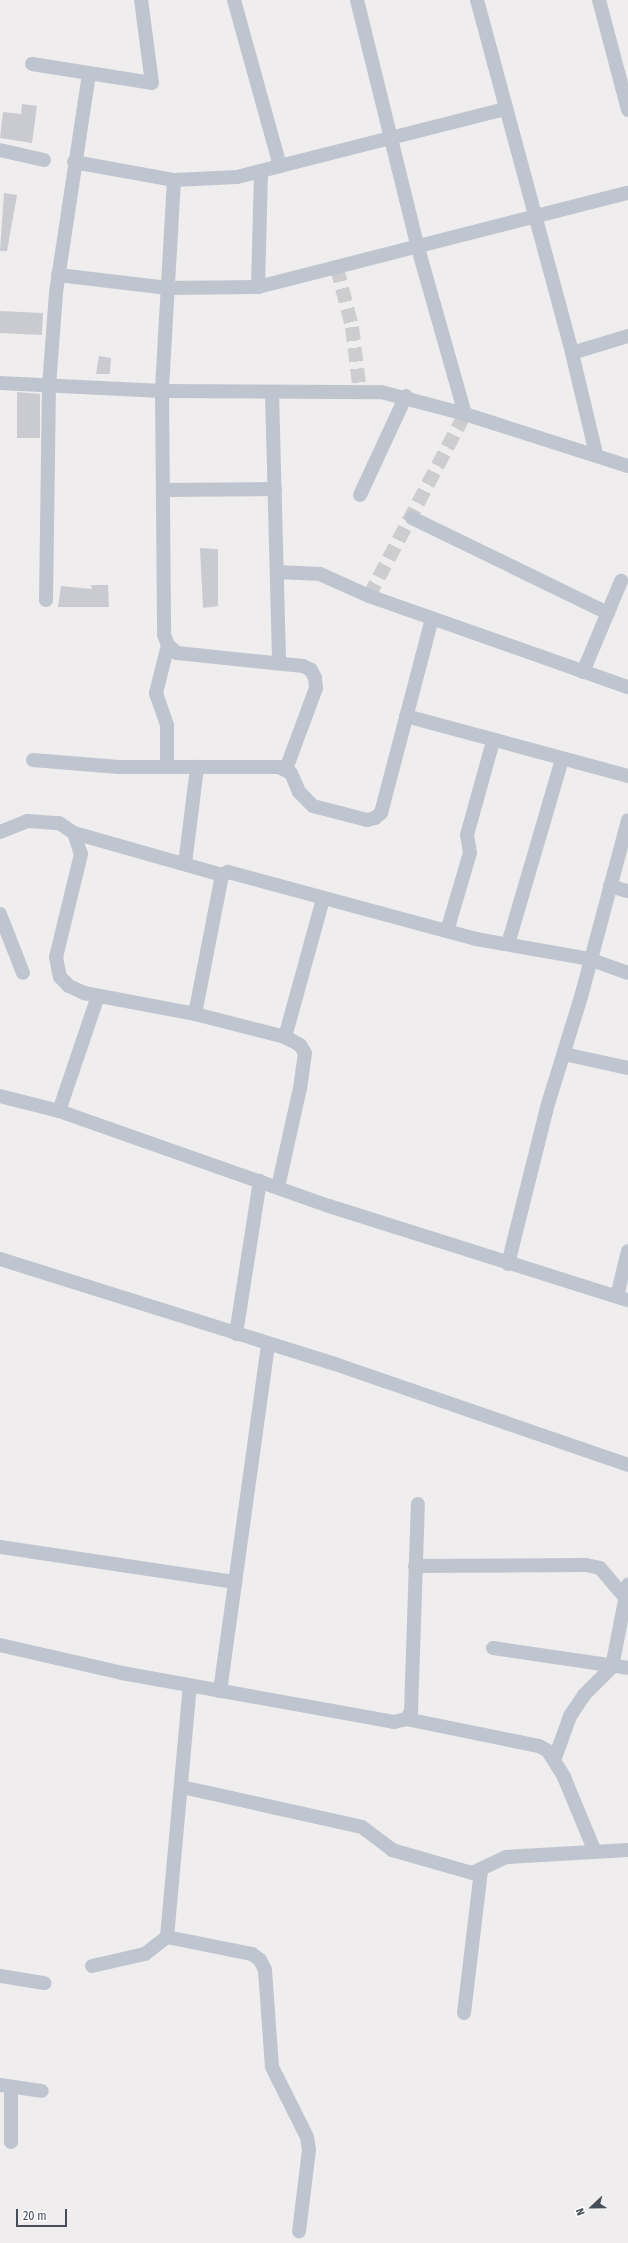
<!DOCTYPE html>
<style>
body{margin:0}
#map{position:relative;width:628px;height:2243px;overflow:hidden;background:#efeded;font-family:"Fira Sans Condensed",sans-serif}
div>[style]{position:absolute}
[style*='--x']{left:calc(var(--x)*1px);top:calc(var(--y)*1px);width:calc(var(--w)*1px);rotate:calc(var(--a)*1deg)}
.building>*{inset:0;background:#cacbd1}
.minor-tunnel>*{height:14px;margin-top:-7px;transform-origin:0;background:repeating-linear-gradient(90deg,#cdcdcf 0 14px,transparent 0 21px)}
.minor>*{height:14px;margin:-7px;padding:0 7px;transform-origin:7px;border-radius:7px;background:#bec5ce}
span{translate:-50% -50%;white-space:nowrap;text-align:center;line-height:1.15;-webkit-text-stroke:4px #fff;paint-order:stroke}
.north{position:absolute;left:572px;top:2187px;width:40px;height:40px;-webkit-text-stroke:3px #fff;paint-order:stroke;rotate:248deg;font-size:11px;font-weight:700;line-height:16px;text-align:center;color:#464e59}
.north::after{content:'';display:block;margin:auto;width:14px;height:18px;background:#464e59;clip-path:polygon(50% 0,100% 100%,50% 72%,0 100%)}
.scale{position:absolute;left:16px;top:2209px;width:51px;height:18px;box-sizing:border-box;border:2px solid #464e59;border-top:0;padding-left:5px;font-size:12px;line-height:14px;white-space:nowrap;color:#464e59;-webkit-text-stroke:3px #fff;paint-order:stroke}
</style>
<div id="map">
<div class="building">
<div style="clip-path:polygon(22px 104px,37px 106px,32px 143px,0 138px,3px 112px,21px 114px)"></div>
<div style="clip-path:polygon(4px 193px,17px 195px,7px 251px,0 251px)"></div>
<div style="clip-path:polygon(0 311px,43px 313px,42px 335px,0 333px)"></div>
<div style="clip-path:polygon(99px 356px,111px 358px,110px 374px,96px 374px)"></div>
<div style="clip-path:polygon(17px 392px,40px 394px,40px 438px,17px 438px)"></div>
<div style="clip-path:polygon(200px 548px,218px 549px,218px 606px,203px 608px)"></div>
<div style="clip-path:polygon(91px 585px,108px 585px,109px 607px,58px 607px,61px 586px,92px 589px)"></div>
</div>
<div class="minor-tunnel">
<div style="--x:337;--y:268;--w:61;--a:75.7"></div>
<div style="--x:352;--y:327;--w:65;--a:83"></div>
<div style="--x:369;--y:596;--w:206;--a:-62.2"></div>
</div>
<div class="minor">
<div style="--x:234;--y:0;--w:172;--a:74.5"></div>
<div style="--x:280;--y:166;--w:232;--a:-14.2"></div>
<div style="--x:357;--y:0;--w:255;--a:76.2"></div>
<div style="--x:418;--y:248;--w:173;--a:74.2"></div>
<div style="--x:477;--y:0;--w:366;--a:74.9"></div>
<div style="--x:572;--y:353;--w:59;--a:-16.9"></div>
<div style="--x:599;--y:0;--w:114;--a:75.2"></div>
<div style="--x:32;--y:64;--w:121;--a:9"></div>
<div style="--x:152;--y:83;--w:84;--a:-97.5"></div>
<div style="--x:0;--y:150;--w:45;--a:12.8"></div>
<div style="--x:74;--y:162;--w:102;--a:10.2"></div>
<div style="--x:174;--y:180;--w:63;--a:-2.7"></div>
<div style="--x:237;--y:177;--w:44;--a:-14.3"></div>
<div style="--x:174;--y:180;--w:211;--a:93.3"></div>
<div style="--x:162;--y:391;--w:244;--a:89.5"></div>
<div style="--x:164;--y:635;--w:11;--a:68"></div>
<div style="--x:168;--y:645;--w:12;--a:42"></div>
<div style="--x:177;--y:653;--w:127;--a:5.9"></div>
<div style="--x:303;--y:666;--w:9;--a:27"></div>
<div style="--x:311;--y:670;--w:9;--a:63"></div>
<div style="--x:315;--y:678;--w:10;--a:84"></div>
<div style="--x:316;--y:688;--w:86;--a:110.3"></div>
<div style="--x:58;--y:275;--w:111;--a:6.7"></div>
<div style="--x:168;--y:288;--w:90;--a:-0.6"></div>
<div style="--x:258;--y:287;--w:382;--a:-14.3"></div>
<div style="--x:258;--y:287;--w:116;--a:-88.5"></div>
<div style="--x:572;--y:353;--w:104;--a:76.6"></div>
<div style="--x:0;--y:383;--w:162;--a:2.8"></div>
<div style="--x:162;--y:391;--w:219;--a:0.3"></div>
<div style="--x:381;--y:392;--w:87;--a:14.7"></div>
<div style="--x:465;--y:414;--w:171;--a:17.7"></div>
<div style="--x:272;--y:392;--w:271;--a:88.5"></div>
<div style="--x:164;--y:490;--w:111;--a:-0.5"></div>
<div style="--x:360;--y:495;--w:109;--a:-65.1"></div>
<div style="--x:412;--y:518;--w:218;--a:25.9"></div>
<div style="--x:277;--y:572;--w:43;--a:2.7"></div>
<div style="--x:320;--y:574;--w:54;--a:24.2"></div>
<div style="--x:369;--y:596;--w:275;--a:19.4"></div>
<div style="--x:46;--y:600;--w:214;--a:-89.2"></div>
<div style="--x:49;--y:386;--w:94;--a:-85.7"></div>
<div style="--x:56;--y:292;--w:221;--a:-81.4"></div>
<div style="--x:583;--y:672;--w:99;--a:-67.3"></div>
<div style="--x:406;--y:716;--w:230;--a:15.1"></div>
<div style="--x:33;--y:760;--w:86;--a:4.7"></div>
<div style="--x:119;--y:767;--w:160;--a:0"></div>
<div style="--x:279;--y:767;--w:13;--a:27"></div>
<div style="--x:291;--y:773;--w:21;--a:67"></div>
<div style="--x:299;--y:792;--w:20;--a:45"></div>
<div style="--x:313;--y:806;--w:56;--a:14.5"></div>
<div style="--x:367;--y:820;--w:8;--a:-14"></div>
<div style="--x:375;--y:818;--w:8;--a:-40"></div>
<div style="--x:381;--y:813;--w:201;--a:-75.3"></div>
<div style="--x:167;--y:767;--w:42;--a:-90"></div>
<div style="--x:167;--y:725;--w:34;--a:-109"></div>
<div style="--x:156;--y:693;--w:49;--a:-76"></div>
<div style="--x:0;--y:832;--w:29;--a:-22"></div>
<div style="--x:27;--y:821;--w:32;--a:4"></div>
<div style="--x:59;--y:823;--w:18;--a:34"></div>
<div style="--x:74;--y:833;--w:22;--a:72"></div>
<div style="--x:81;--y:854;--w:106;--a:103.6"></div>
<div style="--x:56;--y:957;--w:20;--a:79"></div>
<div style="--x:60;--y:977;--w:13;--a:45"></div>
<div style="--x:69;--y:986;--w:17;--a:25"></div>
<div style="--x:84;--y:993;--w:113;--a:10.7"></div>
<div style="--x:195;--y:1014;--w:93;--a:14.3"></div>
<div style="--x:285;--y:1037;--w:17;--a:28"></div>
<div style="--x:300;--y:1045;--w:9;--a:58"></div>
<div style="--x:305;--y:1053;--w:35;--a:98"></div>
<div style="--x:300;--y:1088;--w:101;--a:102.5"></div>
<div style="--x:74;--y:833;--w:154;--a:15.8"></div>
<div style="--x:185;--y:864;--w:98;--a:-82.9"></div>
<div style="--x:610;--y:886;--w:19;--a:16"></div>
<div style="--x:0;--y:914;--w:63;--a:68.7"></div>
<div style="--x:447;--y:931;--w:81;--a:-73.6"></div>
<div style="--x:470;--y:853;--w:18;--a:-99"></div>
<div style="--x:467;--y:835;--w:98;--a:-74.5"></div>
<div style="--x:508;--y:944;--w:193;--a:-73.7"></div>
<div style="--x:195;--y:1014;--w:142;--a:-79"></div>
<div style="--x:222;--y:875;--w:7;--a:-27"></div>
<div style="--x:228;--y:872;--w:257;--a:15.1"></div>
<div style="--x:476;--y:939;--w:115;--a:10"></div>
<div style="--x:589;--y:959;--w:41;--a:19.7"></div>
<div style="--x:285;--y:1037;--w:143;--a:-74.6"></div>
<div style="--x:564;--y:1054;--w:66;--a:12.3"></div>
<div style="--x:0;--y:1096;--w:61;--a:14.3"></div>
<div style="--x:59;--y:1111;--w:286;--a:19.4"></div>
<div style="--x:329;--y:1206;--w:313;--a:17.5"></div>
<div style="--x:59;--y:1111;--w:121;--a:-71.3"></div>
<div style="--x:0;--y:1259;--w:351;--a:17.4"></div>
<div style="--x:335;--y:1364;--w:310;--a:19"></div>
<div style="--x:508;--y:1264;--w:165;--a:-76"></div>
<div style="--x:548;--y:1104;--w:112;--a:-72.9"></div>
<div style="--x:581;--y:997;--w:183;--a:-75.1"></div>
<div style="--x:617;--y:1296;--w:46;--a:-76.3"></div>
<div style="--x:236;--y:1334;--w:155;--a:-81.1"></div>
<div style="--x:0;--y:1547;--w:238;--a:8.5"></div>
<div style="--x:415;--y:1566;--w:171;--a:-0.3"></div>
<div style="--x:586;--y:1565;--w:14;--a:12"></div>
<div style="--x:600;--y:1568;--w:43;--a:49.7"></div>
<div style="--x:0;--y:1645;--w:125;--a:12.9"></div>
<div style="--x:122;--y:1673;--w:276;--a:10.2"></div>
<div style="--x:394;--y:1722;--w:12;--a:-14"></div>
<div style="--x:406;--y:1719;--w:9;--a:-54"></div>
<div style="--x:411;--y:1712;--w:208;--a:-88.1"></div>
<div style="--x:493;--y:1648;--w:136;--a:8.4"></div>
<div style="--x:220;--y:1691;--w:350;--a:-82.1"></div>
<div style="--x:406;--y:1719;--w:136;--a:11.5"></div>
<div style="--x:539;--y:1746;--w:10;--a:29"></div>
<div style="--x:548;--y:1751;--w:31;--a:58"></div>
<div style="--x:564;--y:1777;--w:81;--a:67.5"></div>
<div style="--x:555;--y:1758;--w:45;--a:-70.3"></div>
<div style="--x:570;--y:1716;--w:25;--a:-56"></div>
<div style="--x:584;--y:1695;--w:40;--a:-45"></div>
<div style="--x:612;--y:1667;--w:84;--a:-79"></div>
<div style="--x:182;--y:1787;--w:184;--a:12.5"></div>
<div style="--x:362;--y:1827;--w:38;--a:37"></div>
<div style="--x:392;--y:1850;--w:83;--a:16"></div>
<div style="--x:472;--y:1873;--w:38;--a:-25"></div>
<div style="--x:506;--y:1857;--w:122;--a:-3.3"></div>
<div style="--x:167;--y:1937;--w:87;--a:11.3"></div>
<div style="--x:252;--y:1954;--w:10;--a:37"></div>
<div style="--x:260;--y:1960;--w:11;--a:63"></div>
<div style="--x:265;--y:1970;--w:97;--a:85.9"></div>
<div style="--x:272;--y:2067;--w:78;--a:63.4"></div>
<div style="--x:307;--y:2137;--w:13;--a:81"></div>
<div style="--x:309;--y:2150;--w:82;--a:97"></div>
<div style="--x:92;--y:1966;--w:54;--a:-12.8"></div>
<div style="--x:145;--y:1954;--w:28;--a:-38"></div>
<div style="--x:167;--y:1937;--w:252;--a:-84.8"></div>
<div style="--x:0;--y:1976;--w:45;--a:9"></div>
<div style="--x:464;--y:2013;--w:144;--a:-83.2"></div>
<div style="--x:0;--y:2085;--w:42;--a:8.1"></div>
<div style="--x:11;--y:2087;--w:55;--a:90"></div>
</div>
<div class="north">N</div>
<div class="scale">20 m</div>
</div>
